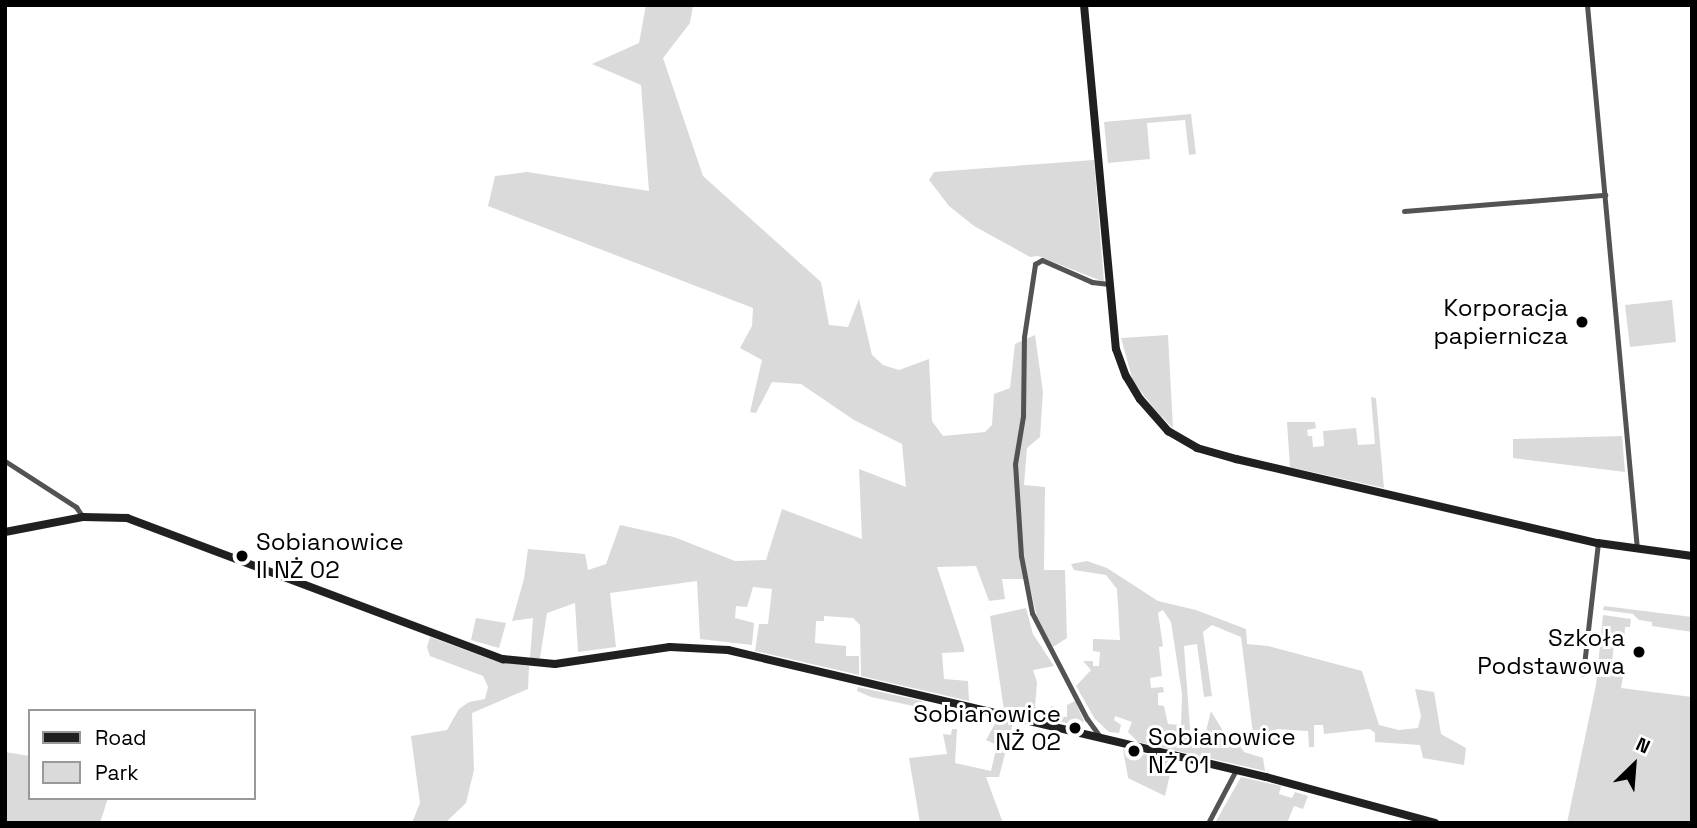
<!DOCTYPE html>
<meta charset="utf-8">
<style>
body{margin:0}
#map{position:relative;width:1697px;height:828px;overflow:hidden;background:#fff;font-family:"Space Grotesk",sans-serif}
div>[style]{position:absolute}
[style*='--x']{left:calc(var(--x)*1px);top:calc(var(--y)*1px);width:calc(var(--w)*1px);rotate:calc(var(--a)*1deg)}
.green>*{inset:0;background:#dadada}
.street>*{height:5px;margin:-2.5px;padding:0 2.5px;transform-origin:2.5px;border-radius:2.5px;background:#535353}
.secondary>*{height:8px;margin:-4px;padding:0 4px;transform-origin:4px;border-radius:4px;background:#202020}
.dots>*{width:19px;height:19px;translate:-50% -50%;box-sizing:border-box;border:4px solid #fff;border-radius:50%}
span{translate:-50% -50%;white-space:nowrap;text-align:center;line-height:1.15;-webkit-text-stroke:6px #fff;paint-order:stroke}
.poi-label{font-size:24px;color:#000}
.right{translate:-100% -50%;text-align:right}
.left{translate:0 -50%;text-align:left}
.frame{position:absolute;inset:0;border:7px solid #000;pointer-events:none}
.legend{position:absolute;left:28px;top:709px;width:228px;height:91px;box-sizing:border-box;background:#fff;border:2px solid #999;margin:0;padding:9px 12px;list-style:none;font-size:21px;color:#000}
.legend li{display:flex;align-items:center;gap:14px;height:35px}
.legend b{width:35px;border:2px solid #999}
.north{position:absolute;left:1599px;top:730px;width:70px;height:70px;-webkit-text-stroke:5px #fff;paint-order:stroke;rotate:25deg;font-size:19px;font-weight:700;line-height:28px;text-align:center;color:#000}
.north::after{content:'';display:block;margin:auto;width:24px;height:32px;background:#000;clip-path:polygon(50% 0,100% 100%,50% 72%,0 100%)}
</style>
<div id="map">
<div class="green">
<div style="clip-path:polygon(646px 5px,693px 5px,690px 23px,663px 58px,703px 176px,821px 282px,829px 325px,848px 327px,859px 299px,872px 355px,883px 365px,899px 370px,929px 359px,932px 421px,943px 436px,985px 432px,992px 425px,994px 394px,1010px 388px,1015px 344px,1035px 335px,1043px 392px,1040px 437px,1027px 448px,1024px 485px,1045px 487px,1044px 570px,1065px 570px,1067px 638px,1053px 647px,1037px 617px,1028px 579px,1002px 579px,1005px 599px,989px 601px,976px 566px,937px 567px,964px 648px,964px 652px,942px 653px,944px 679px,968px 681px,969px 701px,861px 676px,860px 625px,853px 618px,824px 616px,824px 621px,816px 621px,815px 643px,846px 646px,846px 656px,859px 656px,859px 675px,755px 651px,759px 624px,768px 624px,772px 589px,753px 587px,747px 607px,736px 606px,735px 618px,754px 623px,752px 645px,700px 639px,697px 581px,610px 593px,616px 647px,578px 652px,575px 603px,547px 613px,540px 658px,530px 658px,533px 618px,512px 621px,524px 579px,528px 549px,585px 554px,588px 570px,606px 564px,620px 525px,674px 537px,735px 561px,766px 560px,782px 509px,862px 539px,859px 469px,906px 487px,902px 444px,854px 420px,801px 384px,772px 382px,756px 413px,750px 412px,762px 360px,740px 348px,752px 326px,753px 308px,488px 206px,495px 176px,527px 172px,649px 191px,641px 85px,592px 64px,639px 43px)"></div>
<div style="clip-path:polygon(1191px 114px,1196px 154px,1189px 155px,1185px 120px,1147px 123px,1150px 159px,1108px 163px,1104px 122px)"></div>
<div style="clip-path:polygon(1094px 160px,1104px 282px,1038px 256px,1030px 257px,974px 226px,949px 206px,929px 180px,934px 172px)"></div>
<div style="clip-path:polygon(1672px 300px,1676px 342px,1630px 347px,1625px 305px)"></div>
<div style="clip-path:polygon(1168px 335px,1173px 428px,1156px 411px,1133px 381px,1121px 338px)"></div>
<div style="clip-path:polygon(1371px 397px,1376px 398px,1384px 488px,1290px 467px,1287px 422px,1315px 422px,1316px 428px,1307px 430px,1308px 436px,1312px 436px,1313px 447px,1324px 446px,1323px 431px,1356px 428px,1358px 445px,1375px 444px)"></div>
<div style="clip-path:polygon(1622px 436px,1625px 472px,1513px 458px,1513px 439px)"></div>
<div style="clip-path:polygon(evenodd,1087px 561px,1107px 568px,1158px 601px,1196px 610px,1246px 629px,1247px 644px,1268px 646px,1362px 671px,1379px 725px,1399px 730px,1418px 728px,1421px 716px,1415px 689px,1434px 692px,1441px 734px,1466px 748px,1464px 765px,1423px 758px,1420px 745px,1375px 742px,1375px 733px,1370px 729px,1324px 734px,1323px 725px,1314px 725px,1314px 747px,1309px 747px,1308px 731px,1276px 729px,1276px 743px,1262px 743px,1261px 734px,1253px 734px,1241px 637px,1212px 625px,1203px 632px,1212px 696px,1204px 697px,1197px 644px,1184px 646px,1191px 742px,1203px 743px,1211px 711px,1223px 731px,1233px 736px,1244px 752px,1263px 758px,1265px 771px,1138px 742px,1128px 732px,1132px 722px,1115px 716px,1114px 720px,1121px 725px,1119px 733px,1109px 732px,1095px 719px,1076px 686px,1091px 670px,1083px 661px,1093px 661px,1093px 666px,1099px 666px,1100px 652px,1093px 651px,1093px 639px,1120px 640px,1117px 589px,1106px 575px,1074px 570px,1071px 564px,1087px 561px,1163px 610px,1171px 622px,1182px 694px,1181px 725px,1168px 724px,1164px 706px,1158px 705px,1158px 693px,1164px 692px,1163px 687px,1151px 688px,1150px 678px,1162px 676px,1159px 647px,1163px 646px,1158px 613px,1163px 610px)"></div>
<div style="clip-path:polygon(1604px 606px,1692px 617px,1692px 632px,1652px 626px,1652px 622px,1639px 620px,1633px 614px,1603px 610px)"></div>
<div style="clip-path:polygon(1026px 608px,1033px 634px,1054px 666px,1033px 670px,1037px 682px,1035px 707px,1041px 708px,1040px 716px,1049px 717px,1051px 706px,1055px 707px,1055px 716px,1067px 717px,1067px 705px,1075px 701px,1084px 721px,1081px 726px,1004px 710px,990px 616px)"></div>
<div style="clip-path:polygon(1603px 615px,1631px 619px,1630px 627px,1625px 627px,1624px 642px,1614px 642px,1612px 664px,1625px 666px,1621px 688px,1692px 697px,1692px 823px,1567px 823px,1596px 685px)"></div>
<div style="clip-path:polygon(476px 618px,506px 623px,499px 648px,471px 640px)"></div>
<div style="clip-path:polygon(430px 637px,495px 661px,529px 666px,528px 689px,472px 713px,474px 770px,466px 803px,445px 823px,412px 823px,420px 803px,411px 736px,447px 730px,459px 709px,469px 702px,485px 699px,488px 687px,483px 676px,430px 656px,427px 647px)"></div>
<div style="clip-path:polygon(858px 687px,922px 701px,923px 708px,871px 697px,857px 691px)"></div>
<div style="clip-path:polygon(997px 720px,1013px 723px,999px 777px,986px 777px,1003px 823px,920px 823px,909px 758px,947px 754px,943px 734px,951px 735px,952px 729px,957px 729px,955px 763px,991px 771px,997px 745px,986px 740px)"></div>
<div style="clip-path:polygon(1123px 749px,1173px 761px,1165px 796px,1128px 778px)"></div>
<div style="clip-path:polygon(5px 752px,30px 756px,30px 798px,108px 798px,100px 823px,5px 823px)"></div>
<div style="clip-path:polygon(1241px 777px,1281px 786px,1279px 794px,1292px 798px,1295px 792px,1308px 796px,1303px 809px,1294px 806px,1287px 823px,1215px 823px)"></div>
</div>
<div class="street">
<div style="--x:1587;--y:5;--w:546;--a:84.75"></div>
<div style="--x:1404;--y:211;--w:202;--a:-4.6"></div>
<div style="--x:5;--y:461;--w:85;--a:32.9"></div>
<div style="--x:76;--y:507;--w:12;--a:55"></div>
<div style="--x:1583;--y:674;--w:132;--a:-83.5"></div>
<div style="--x:1101;--y:738;--w:24;--a:-126"></div>
<div style="--x:1087;--y:719;--w:119;--a:-117.4"></div>
<div style="--x:1032;--y:613;--w:58;--a:-100.9"></div>
<div style="--x:1021;--y:556;--w:92;--a:-93.7"></div>
<div style="--x:1015;--y:464;--w:49;--a:-80.5"></div>
<div style="--x:1023;--y:416;--w:79;--a:-89.3"></div>
<div style="--x:1024;--y:337;--w:74;--a:-81.4"></div>
<div style="--x:1035;--y:264;--w:8;--a:-30"></div>
<div style="--x:1042;--y:260;--w:55;--a:23.7"></div>
<div style="--x:1092;--y:282;--w:17;--a:7"></div>
<div style="--x:1208;--y:823;--w:60;--a:-62.2"></div>
</div>
<div class="secondary">
<div style="--x:1084;--y:5;--w:345;--a:84.7"></div>
<div style="--x:1116;--y:349;--w:29;--a:70"></div>
<div style="--x:1126;--y:376;--w:27;--a:59"></div>
<div style="--x:1140;--y:399;--w:43;--a:48.8"></div>
<div style="--x:1168;--y:431;--w:34;--a:30"></div>
<div style="--x:1197;--y:448;--w:41;--a:15.8"></div>
<div style="--x:1236;--y:459;--w:372;--a:13.1"></div>
<div style="--x:1598;--y:543;--w:95;--a:7.9"></div>
<div style="--x:5;--y:532;--w:79;--a:-10.9"></div>
<div style="--x:83;--y:517;--w:44;--a:1.3"></div>
<div style="--x:127;--y:518;--w:402;--a:20.6"></div>
<div style="--x:503;--y:659;--w:52;--a:5.5"></div>
<div style="--x:555;--y:664;--w:116;--a:-8.4"></div>
<div style="--x:670;--y:647;--w:58;--a:3"></div>
<div style="--x:728;--y:650;--w:553;--a:13.28"></div>
<div style="--x:1266;--y:777;--w:175;--a:15.2"></div>
</div>
<div class="dots">
<div style="left:1582px;top:322px;background:#000"></div>
<div style="left:242px;top:556px;background:#000"></div>
<div style="left:1639px;top:652px;background:#000"></div>
<div style="left:1075px;top:728px;background:#000"></div>
<div style="left:1134px;top:751px;background:#000"></div>
</div>
<div class="poi-label">
<span class="right" style="left:1568px;top:322px">Korporacja<br>papiernicza</span>
<span class="left" style="left:256px;top:556px">Sobianowice<br>II NŻ 02</span>
<span class="right" style="left:1625px;top:652px">Szkoła<br>Podstawowa</span>
<span class="right" style="left:1061px;top:728px">Sobianowice<br>NŻ 02</span>
<span class="left" style="left:1148px;top:751px">Sobianowice<br>NŻ 01</span>
</div>
<div class="frame"></div>
<ul class="legend">
<li><b style="height:9px;background:#202020"></b>Road</li>
<li><b style="height:19px;background:#dadada"></b>Park</li>
</ul>
<div class="north">N</div>
</div>
